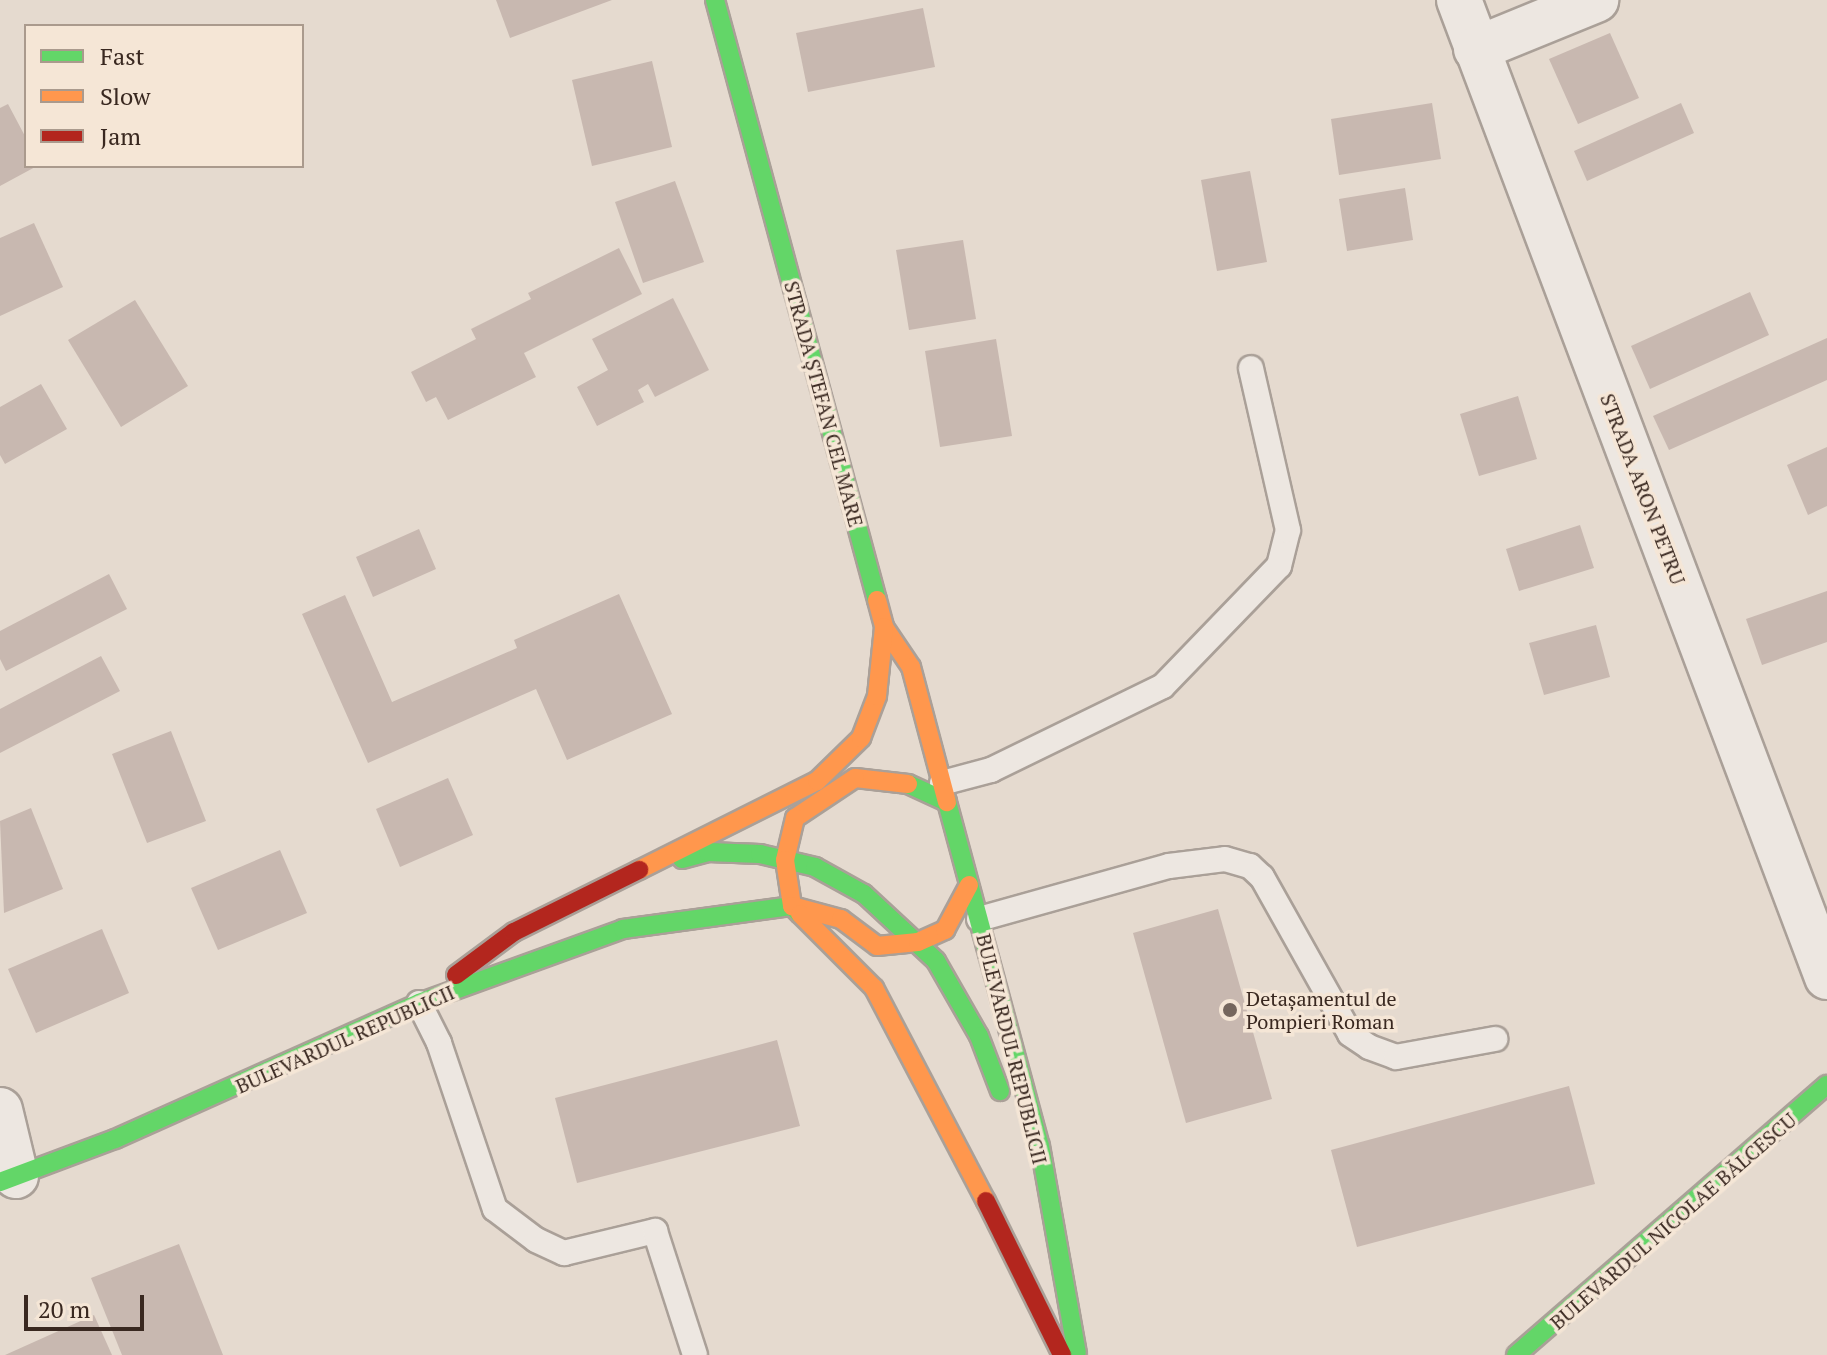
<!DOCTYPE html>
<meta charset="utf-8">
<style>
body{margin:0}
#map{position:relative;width:1827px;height:1355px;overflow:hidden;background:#e5dacf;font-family:"PT Serif",serif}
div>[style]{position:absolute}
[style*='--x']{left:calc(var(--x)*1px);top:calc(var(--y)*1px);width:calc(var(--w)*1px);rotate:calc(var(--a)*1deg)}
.building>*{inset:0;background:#c8b8b0}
.roads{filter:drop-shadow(2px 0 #aaa098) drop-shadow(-2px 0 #aaa098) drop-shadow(0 2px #aaa098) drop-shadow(0 -2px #aaa098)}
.lane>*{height:24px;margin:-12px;padding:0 12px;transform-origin:12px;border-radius:12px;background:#ede7e1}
.street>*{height:44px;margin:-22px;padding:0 22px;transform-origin:22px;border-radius:22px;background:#ede7e1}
.fast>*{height:18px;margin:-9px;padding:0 9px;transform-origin:9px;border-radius:9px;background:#63d668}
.slow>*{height:18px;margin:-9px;padding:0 9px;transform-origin:9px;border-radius:9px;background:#ff974d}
.jam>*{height:18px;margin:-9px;padding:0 9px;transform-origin:9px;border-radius:9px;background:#b3261e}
.dots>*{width:22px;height:22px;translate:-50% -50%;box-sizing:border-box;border:4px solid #f5e6d6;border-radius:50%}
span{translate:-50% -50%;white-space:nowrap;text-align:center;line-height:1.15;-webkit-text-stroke:7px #f5e6d6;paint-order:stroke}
.street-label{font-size:20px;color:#392820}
.poi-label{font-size:20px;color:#392820}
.left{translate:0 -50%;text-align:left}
.legend{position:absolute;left:24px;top:24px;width:280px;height:144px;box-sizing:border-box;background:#f5e6d6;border:2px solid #aa9a8d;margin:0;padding:10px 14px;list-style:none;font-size:24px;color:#392820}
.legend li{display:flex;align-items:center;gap:16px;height:40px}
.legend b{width:40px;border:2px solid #aa9a8d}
.scale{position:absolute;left:24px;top:1295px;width:120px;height:36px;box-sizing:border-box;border:4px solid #392820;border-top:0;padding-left:10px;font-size:24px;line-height:28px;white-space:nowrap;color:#392820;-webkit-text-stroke:6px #f5e6d6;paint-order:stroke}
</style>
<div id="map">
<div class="building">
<div style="clip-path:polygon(496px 0,612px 0,510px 38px)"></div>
<div style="clip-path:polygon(923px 8px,935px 67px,808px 92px,796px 33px)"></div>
<div style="clip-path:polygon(1610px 33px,1639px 98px,1578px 124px,1549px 59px)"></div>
<div style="clip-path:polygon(652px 61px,672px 147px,592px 166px,572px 80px)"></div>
<div style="clip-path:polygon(1432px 103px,1441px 159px,1339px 175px,1331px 119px)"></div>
<div style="clip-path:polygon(1681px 103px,1694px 133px,1587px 181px,1574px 151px)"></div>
<div style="clip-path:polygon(8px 104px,26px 138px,26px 166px,37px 166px,0 186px,0 108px)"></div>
<div style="clip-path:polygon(1250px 171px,1267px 262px,1217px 271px,1201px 180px)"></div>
<div style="clip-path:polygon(675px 181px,704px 262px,643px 283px,615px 202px)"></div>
<div style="clip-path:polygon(1405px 188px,1413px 240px,1347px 251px,1339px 199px)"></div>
<div style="clip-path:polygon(34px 223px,63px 287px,0 316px,0 238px)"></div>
<div style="clip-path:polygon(963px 240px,976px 319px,909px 330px,896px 250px)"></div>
<div style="clip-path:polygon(619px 248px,642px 294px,524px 353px,536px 377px,448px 420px,436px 397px,426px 402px,411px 372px,476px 339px,471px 329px,531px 299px,528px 293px)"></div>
<div style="clip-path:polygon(1750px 292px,1769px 335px,1650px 389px,1631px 346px)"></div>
<div style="clip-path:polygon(673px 298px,709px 370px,655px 397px,648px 384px,638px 390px,644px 402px,597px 426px,577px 387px,608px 370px,592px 339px)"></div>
<div style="clip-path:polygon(135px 300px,188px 386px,121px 427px,68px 340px)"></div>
<div style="clip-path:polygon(1827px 338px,1827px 380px,1669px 450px,1653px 416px)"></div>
<div style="clip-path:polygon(996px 339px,1012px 436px,940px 447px,925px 351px)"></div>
<div style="clip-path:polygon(41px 384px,67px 429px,5px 464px,0 455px,0 407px)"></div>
<div style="clip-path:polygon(1518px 396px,1537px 459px,1479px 476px,1460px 414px)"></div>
<div style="clip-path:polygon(1827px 447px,1827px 506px,1808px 515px,1787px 465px)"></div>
<div style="clip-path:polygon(1580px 525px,1594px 568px,1519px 591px,1506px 549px)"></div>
<div style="clip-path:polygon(419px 529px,436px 569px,373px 597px,356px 557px)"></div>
<div style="clip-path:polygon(109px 574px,127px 609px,6px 671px,0 659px,0 631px)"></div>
<div style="clip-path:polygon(1827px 591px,1827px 642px,1762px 665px,1746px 619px)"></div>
<div style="clip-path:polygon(619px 594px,672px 714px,567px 760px,536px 689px,368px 763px,302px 614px,345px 595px,392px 702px,517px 648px,514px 640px)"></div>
<div style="clip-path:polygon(1596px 625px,1610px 677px,1544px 695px,1529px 643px)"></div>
<div style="clip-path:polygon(101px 656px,120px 691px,0 753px,0 709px)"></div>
<div style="clip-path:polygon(171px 731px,206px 821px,147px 843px,112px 754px)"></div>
<div style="clip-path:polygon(448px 778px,473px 835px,400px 867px,376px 809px)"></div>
<div style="clip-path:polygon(31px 808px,63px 889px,4px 913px,0 821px)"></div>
<div style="clip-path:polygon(280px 850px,307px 913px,218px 950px,191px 888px)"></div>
<div style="clip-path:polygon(1218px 909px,1272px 1099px,1186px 1123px,1133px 933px)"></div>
<div style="clip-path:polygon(102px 929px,129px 993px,36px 1033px,8px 969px)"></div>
<div style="clip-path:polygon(777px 1040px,800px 1126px,577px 1183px,555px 1098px)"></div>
<div style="clip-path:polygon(1569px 1086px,1595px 1184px,1357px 1247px,1331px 1150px)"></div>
<div style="clip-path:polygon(179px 1244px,223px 1355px,122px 1355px,91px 1278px)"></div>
<div style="clip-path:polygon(94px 1315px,112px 1355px,5px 1355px)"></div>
</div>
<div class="roads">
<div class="lane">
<div style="--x:942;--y:783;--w:51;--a:-14.9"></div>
<div style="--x:991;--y:770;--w:191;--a:-26"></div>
<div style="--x:1163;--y:686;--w:167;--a:-46"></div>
<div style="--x:1279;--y:566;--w:37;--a:-76"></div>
<div style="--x:1288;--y:530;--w:166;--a:-102.9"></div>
<div style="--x:979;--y:919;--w:197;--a:-15.6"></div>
<div style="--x:1169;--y:866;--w:56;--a:-7.1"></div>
<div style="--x:1225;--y:859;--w:26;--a:16"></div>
<div style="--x:1250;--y:866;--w:16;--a:43"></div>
<div style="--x:1262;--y:877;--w:180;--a:60.7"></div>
<div style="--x:1350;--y:1034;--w:23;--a:34"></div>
<div style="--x:1369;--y:1047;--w:29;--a:20"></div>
<div style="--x:1396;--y:1057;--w:101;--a:-10.3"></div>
<div style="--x:419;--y:1003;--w:45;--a:63.4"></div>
<div style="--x:439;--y:1043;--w:175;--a:71.4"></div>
<div style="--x:495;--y:1209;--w:51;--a:37.1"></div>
<div style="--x:536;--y:1240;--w:31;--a:25"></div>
<div style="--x:564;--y:1253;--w:94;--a:-13.6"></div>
<div style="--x:655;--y:1231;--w:130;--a:72.1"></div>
</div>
<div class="street">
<div style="--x:1459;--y:0;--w:1044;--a:69.36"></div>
<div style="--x:1476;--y:49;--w:130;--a:-22.2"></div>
<div style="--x:0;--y:1110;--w:68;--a:76.4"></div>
</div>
<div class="fast">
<div style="--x:715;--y:0;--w:621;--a:74.89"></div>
<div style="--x:908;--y:784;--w:43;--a:24.8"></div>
<div style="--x:947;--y:802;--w:356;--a:74.9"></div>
<div style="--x:1040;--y:1146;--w:210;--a:79.9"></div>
<div style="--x:682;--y:859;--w:27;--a:-15"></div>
<div style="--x:708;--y:852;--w:52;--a:2.2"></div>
<div style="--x:760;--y:854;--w:57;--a:13.3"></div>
<div style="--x:815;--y:867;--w:56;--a:28.9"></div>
<div style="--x:864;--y:894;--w:98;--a:42.9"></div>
<div style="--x:936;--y:961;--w:86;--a:60.2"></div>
<div style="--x:979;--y:1036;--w:59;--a:69.1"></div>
<div style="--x:0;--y:1182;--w:123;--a:-20.5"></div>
<div style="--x:115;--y:1139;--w:333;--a:-24.1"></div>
<div style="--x:419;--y:1003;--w:217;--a:-19.9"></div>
<div style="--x:623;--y:929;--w:171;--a:-7.8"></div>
<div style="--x:792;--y:906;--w:11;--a:45"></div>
<div style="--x:1516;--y:1355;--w:412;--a:-41"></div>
</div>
<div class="slow">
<div style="--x:877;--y:600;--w:28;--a:75"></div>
<div style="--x:884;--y:627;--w:48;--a:56"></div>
<div style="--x:911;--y:667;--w:140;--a:75.1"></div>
<div style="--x:908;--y:784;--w:53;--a:-173.5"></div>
<div style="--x:855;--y:778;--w:72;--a:146.3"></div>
<div style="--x:795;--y:818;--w:43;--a:103.4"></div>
<div style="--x:785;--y:860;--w:47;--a:81.3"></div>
<div style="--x:792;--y:906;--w:51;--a:14.9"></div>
<div style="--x:841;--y:919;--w:45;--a:36.9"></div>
<div style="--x:877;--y:946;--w:41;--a:-5.6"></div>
<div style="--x:918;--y:942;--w:30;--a:-24"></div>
<div style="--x:945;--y:930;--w:51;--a:-61.9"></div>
<div style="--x:639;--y:870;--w:199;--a:-26.6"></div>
<div style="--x:817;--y:781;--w:62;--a:-44.3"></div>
<div style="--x:861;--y:738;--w:45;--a:-69.1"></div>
<div style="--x:877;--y:696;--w:69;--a:-84.2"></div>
<div style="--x:800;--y:914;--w:105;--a:45"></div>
<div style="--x:874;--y:988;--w:241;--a:62.3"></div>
</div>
<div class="jam">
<div style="--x:456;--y:975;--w:72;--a:-36.6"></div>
<div style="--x:514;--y:932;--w:140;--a:-26.4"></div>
<div style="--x:986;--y:1201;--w:172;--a:63.7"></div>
</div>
</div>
<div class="dots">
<div style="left:1230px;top:1010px;background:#75665d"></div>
</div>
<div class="street-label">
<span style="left:824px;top:404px;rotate:75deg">STRADA ȘTEFAN CEL MARE</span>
<span style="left:1643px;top:489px;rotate:69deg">STRADA ARON PETRU</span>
<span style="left:345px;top:1039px;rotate:-24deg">BULEVARDUL REPUBLICII</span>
<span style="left:1012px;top:1049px;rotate:76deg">BULEVARDUL REPUBLICII</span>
<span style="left:1673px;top:1221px;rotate:-41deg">BULEVARDUL NICOLAE BĂLCESCU</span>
</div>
<div class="poi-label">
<span class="left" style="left:1246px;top:1010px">Detașamentul de<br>Pompieri Roman</span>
</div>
<ul class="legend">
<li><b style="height:10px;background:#63d668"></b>Fast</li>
<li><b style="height:10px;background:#ff974d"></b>Slow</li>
<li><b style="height:10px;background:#b3261e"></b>Jam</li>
</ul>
<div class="scale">20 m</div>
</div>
